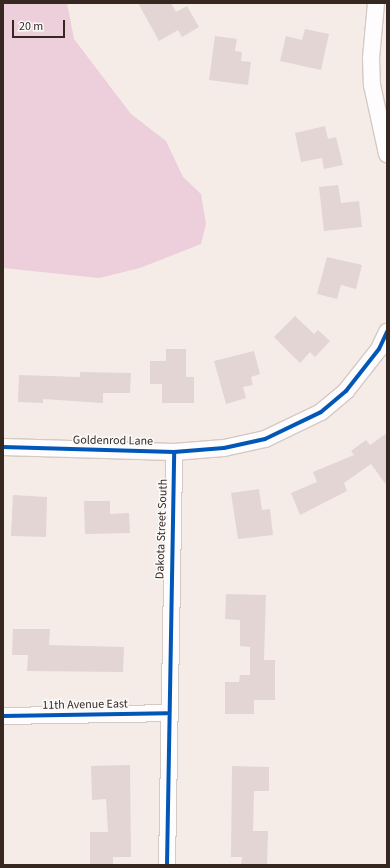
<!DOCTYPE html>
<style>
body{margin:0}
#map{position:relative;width:390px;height:868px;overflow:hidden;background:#f5ece8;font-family:"Source Sans 3",sans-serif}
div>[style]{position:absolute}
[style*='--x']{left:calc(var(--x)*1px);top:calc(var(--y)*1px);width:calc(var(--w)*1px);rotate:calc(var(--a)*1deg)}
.water>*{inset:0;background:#edcedb}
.building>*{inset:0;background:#e2d5d4}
.roads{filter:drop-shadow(1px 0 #d5c9c5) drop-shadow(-1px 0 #d5c9c5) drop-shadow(0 1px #d5c9c5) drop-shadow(0 -1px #d5c9c5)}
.minor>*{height:16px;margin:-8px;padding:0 8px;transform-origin:8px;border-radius:8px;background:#fefcfc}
.cycleway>*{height:4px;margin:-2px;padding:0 2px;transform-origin:2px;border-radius:2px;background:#0057b8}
span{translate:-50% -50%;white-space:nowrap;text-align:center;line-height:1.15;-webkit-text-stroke:3px #fbfbfb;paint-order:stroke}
.street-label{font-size:12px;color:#362721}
.frame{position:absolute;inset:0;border:4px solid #362721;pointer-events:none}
.scale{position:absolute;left:12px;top:20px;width:53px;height:18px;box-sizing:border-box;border:2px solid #362721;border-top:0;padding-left:5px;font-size:12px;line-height:14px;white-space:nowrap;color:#362721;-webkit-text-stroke:3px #fbfbfb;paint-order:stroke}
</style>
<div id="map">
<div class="water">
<div style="clip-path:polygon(3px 3px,67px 3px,74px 39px,131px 114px,166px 141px,183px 177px,201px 194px,206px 224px,201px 244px,140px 268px,99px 278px,3px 268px)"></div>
</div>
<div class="building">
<div style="clip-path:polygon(138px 3px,171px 3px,176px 12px,187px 6px,199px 27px,182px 37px,178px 30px,159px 41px)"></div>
<div style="clip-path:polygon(305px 29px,329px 34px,321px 70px,280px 61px,286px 36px,302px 40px)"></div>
<div style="clip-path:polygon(215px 36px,237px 39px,235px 51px,242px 52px,241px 61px,251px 62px,248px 85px,209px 80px)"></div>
<div style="clip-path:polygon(325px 126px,328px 139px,336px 137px,343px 165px,324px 169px,322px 158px,301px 162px,295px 133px)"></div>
<div style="clip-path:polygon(338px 185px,341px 203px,359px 201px,362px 227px,324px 231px,319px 187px)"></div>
<div style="clip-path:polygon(327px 257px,362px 265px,356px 289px,341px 285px,337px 299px,317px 294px)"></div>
<div style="clip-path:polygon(295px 316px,314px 334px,318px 330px,330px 341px,315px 357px,310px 352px,300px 363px,274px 337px)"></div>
<div style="clip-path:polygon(166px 349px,186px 349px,186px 377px,194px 377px,194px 403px,162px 403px,162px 384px,150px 384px,150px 361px,166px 361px)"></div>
<div style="clip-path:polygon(254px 351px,260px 374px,251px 377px,253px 385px,243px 387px,246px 398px,226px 404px,214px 361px)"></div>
<div style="clip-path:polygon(80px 372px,131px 373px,130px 393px,103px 393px,103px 403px,43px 399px,43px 403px,18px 402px,19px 375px,80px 377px)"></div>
<div style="clip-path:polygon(387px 433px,387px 486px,371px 464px,344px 483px,347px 491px,300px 515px,291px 493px,317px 482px,313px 472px,354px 455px,351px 451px,366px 440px,370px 445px)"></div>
<div style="clip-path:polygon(259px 489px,262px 510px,270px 509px,273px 535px,238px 539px,231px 493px)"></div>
<div style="clip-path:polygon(13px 495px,47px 497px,46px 537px,11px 536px)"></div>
<div style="clip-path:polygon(84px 501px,110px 501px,110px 514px,129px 513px,130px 533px,85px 534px)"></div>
<div style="clip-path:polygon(226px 594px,266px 595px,264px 660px,275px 660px,275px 700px,254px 700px,254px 714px,225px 714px,225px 682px,239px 682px,240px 675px,250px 675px,250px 647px,240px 646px,240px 620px,225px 619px)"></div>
<div style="clip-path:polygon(13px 629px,50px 629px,49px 645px,124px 647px,123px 672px,27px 671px,28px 655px,12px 655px)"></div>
<div style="clip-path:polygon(130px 765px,131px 857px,113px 857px,113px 865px,90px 865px,90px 832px,108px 832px,106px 799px,92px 800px,91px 766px)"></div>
<div style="clip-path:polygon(232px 766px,269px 767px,269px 791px,254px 791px,253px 831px,268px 831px,267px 865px,241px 865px,242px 857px,231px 857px)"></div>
</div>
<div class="roads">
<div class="minor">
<div style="--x:376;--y:3;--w:55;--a:95.2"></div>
<div style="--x:371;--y:58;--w:27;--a:88"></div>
<div style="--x:372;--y:85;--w:71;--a:77.7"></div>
<div style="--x:3;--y:447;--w:171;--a:1.7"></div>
<div style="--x:174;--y:452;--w:50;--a:-4.6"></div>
<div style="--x:224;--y:448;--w:42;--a:-12.4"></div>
<div style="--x:265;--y:439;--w:62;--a:-25.7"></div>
<div style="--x:321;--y:412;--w:33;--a:-40"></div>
<div style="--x:346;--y:391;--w:53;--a:-51.8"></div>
<div style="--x:379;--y:349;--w:19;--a:-65"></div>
<div style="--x:3;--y:716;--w:164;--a:-1"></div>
<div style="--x:167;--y:865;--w:413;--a:-89"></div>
</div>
</div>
<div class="cycleway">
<div style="--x:3;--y:447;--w:171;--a:1.7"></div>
<div style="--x:174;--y:452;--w:50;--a:-4.6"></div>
<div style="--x:224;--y:448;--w:42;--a:-12.4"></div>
<div style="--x:265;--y:439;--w:62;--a:-25.7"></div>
<div style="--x:321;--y:412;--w:33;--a:-40"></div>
<div style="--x:346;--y:391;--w:53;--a:-51.8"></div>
<div style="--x:379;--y:349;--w:19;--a:-65"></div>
<div style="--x:3;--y:716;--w:164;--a:-1"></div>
<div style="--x:167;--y:865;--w:413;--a:-89"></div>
</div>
<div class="street-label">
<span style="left:113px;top:441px;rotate:1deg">Goldenrod Lane</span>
<span style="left:162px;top:529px;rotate:-88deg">Dakota Street South</span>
<span style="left:85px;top:705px;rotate:-1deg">11th Avenue East</span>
</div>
<div class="frame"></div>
<div class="scale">20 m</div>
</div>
